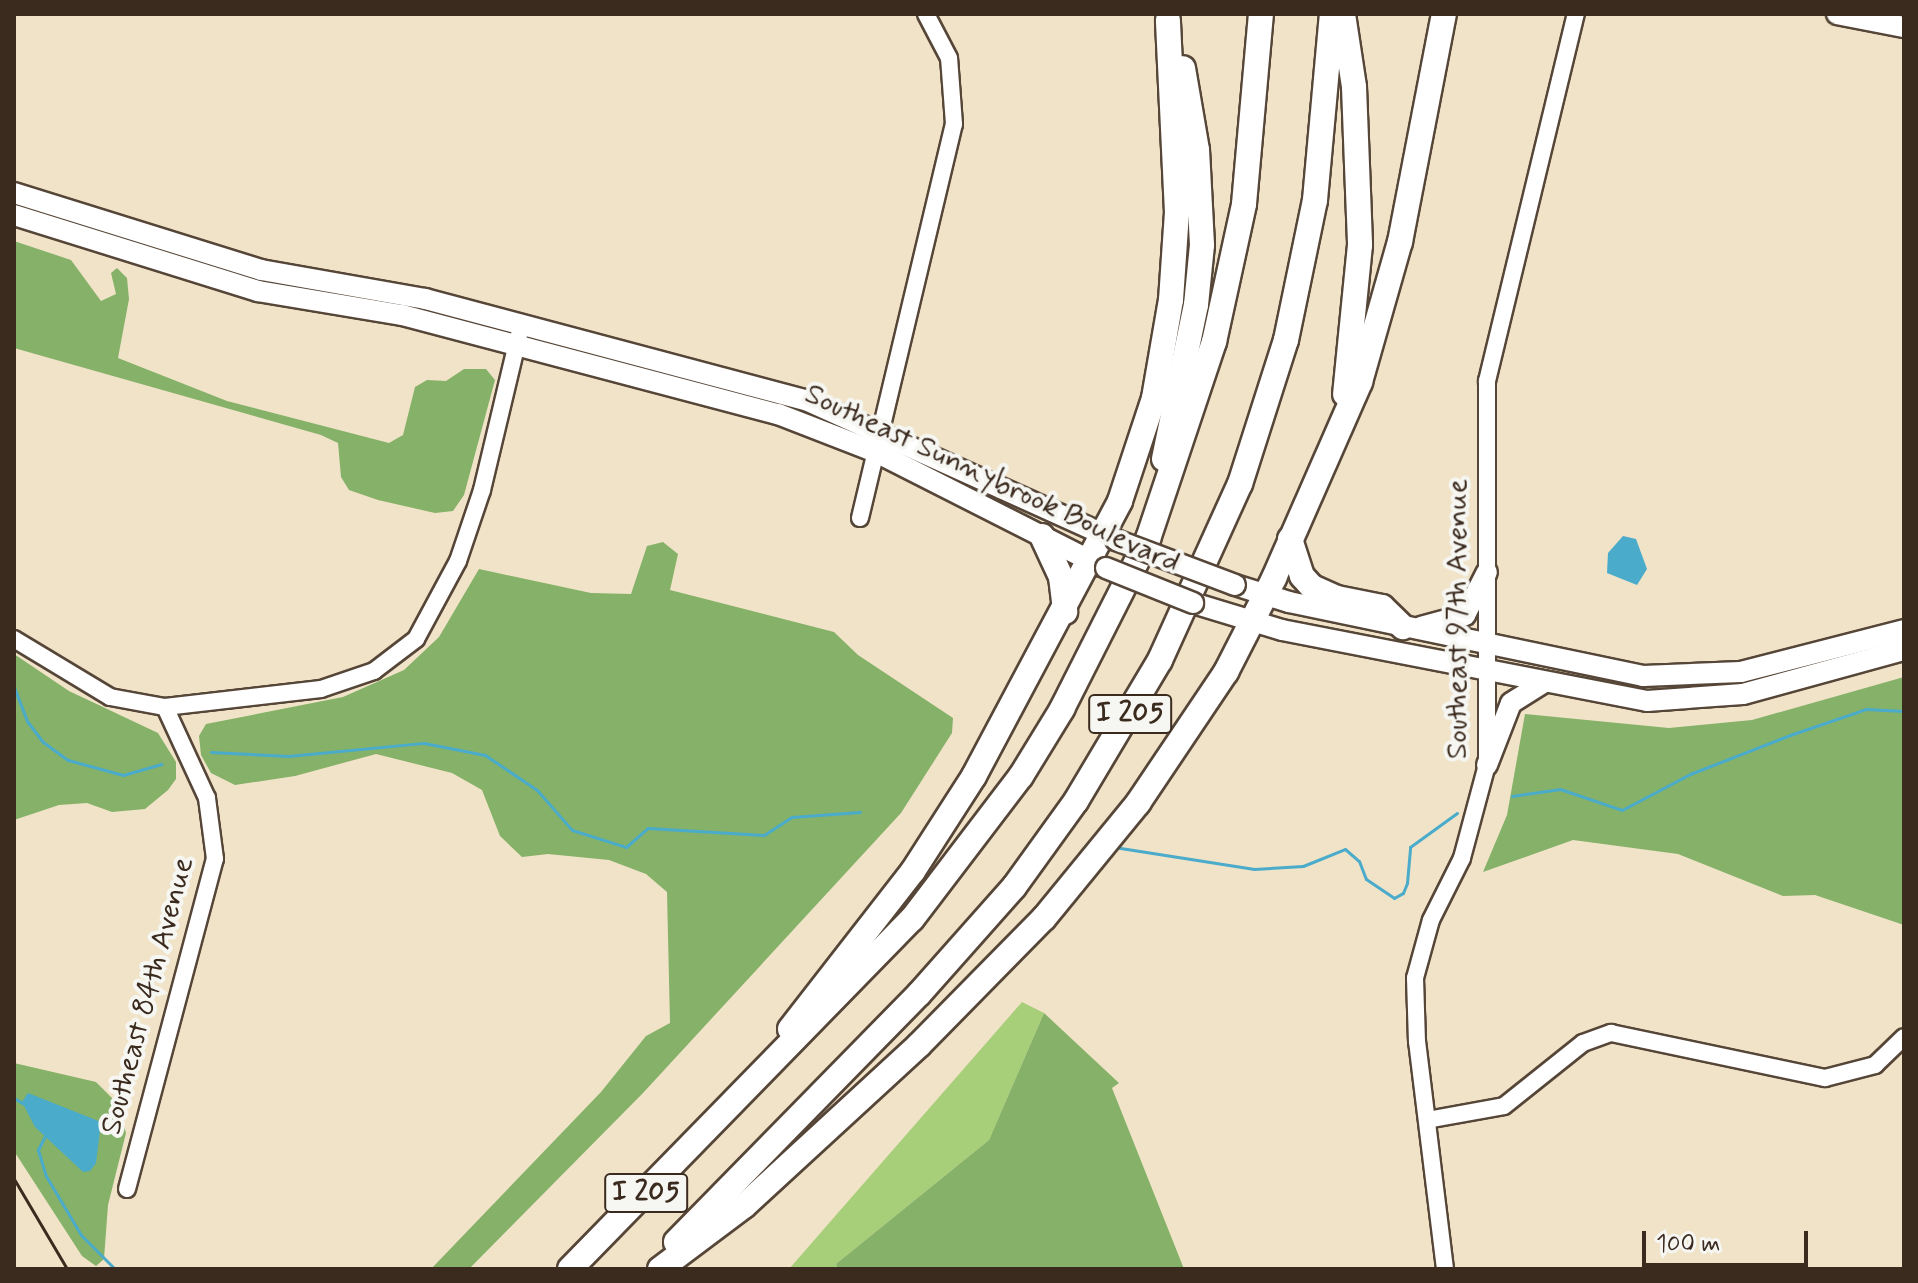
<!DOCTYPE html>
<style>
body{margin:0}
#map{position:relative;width:1918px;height:1283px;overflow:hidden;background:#f0e3c8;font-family:Mynerve,sans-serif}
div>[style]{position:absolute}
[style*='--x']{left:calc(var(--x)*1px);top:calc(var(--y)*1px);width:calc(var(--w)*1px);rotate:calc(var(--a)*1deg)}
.green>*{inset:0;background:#a7ce78}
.forest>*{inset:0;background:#85b168}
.water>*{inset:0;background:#4babca}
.stream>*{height:3px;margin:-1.5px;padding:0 1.5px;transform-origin:1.5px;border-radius:1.5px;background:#4babca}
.roads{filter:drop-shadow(2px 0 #564638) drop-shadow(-2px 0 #564638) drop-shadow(0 2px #564638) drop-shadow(0 -2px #564638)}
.minor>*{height:16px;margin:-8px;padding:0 8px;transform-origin:8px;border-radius:8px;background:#fff}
.major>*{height:20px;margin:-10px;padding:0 10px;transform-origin:10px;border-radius:10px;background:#fff}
.highway>*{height:24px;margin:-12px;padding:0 12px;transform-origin:12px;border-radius:12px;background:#fff}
.rail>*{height:3px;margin:-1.5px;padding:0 1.5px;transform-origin:1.5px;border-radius:1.5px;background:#3b2a1e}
.bridges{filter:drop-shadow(2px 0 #564638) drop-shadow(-2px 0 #564638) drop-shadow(0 2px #564638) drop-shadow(0 -2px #564638)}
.major-bridge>*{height:20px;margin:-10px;padding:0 10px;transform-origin:10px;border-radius:10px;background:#fff}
span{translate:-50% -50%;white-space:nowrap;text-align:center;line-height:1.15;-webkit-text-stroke:8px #f6f6f2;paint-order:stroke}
.shield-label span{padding:2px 6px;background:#f6f6f2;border:2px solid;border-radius:6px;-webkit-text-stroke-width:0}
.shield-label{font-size:28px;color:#3b2a1e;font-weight:700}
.street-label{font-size:30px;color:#3b2a1e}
.frame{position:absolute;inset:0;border:16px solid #3b2a1e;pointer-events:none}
.scale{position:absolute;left:1642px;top:1231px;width:166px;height:36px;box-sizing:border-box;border:4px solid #3b2a1e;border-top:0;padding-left:10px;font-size:24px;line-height:28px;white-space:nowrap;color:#3b2a1e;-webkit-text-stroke:6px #f6f6f2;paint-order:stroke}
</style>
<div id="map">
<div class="green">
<div style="clip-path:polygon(1022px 1002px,1044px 1013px,989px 1140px,836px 1264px,838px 1269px,789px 1269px)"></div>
</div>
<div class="forest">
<div style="clip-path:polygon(14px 241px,71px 260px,101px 301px,116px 294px,111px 273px,117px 268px,127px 278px,129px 299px,118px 358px,227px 401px,389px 443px,403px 435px,415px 387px,427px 380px,446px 381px,464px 369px,486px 369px,495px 380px,464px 495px,453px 511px,435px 513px,378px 500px,349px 490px,341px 477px,338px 443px,321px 435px,14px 348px)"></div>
<div style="clip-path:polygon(663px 542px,678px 554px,670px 590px,834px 632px,858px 655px,953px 718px,952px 733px,901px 813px,643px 1093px,469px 1269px,431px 1269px,601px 1092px,646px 1036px,670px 1023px,667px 892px,646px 874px,609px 860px,548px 854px,522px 857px,500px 836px,482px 790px,452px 773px,376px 754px,295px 776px,235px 785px,211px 773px,201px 755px,199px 736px,206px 724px,343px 697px,404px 670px,439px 637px,479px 569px,591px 593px,631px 594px,647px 546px)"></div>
<div style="clip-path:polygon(14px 654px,69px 691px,158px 733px,176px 762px,176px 779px,168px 790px,145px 809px,112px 812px,87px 803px,59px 805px,14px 820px)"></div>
<div style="clip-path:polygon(1904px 677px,1904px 925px,1815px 895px,1783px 896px,1678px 854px,1573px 840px,1483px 872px,1507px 815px,1525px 714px,1669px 728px,1752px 720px)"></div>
<div style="clip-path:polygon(1044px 1013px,1119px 1083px,1112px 1088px,1184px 1269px,838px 1269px,836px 1264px,989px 1140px)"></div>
<div style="clip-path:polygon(14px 1063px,96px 1082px,117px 1103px,126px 1133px,108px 1205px,104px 1259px,96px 1266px,82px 1256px,14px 1151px)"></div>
</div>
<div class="water">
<div style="clip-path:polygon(1623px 536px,1636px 539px,1647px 569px,1637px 585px,1607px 573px,1608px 553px)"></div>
<div style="clip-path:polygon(28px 1093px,101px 1122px,96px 1163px,90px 1171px,83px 1172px,35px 1127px,22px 1102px)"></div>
</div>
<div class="stream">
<div style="--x:14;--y:687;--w:36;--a:69"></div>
<div style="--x:27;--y:721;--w:26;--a:53"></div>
<div style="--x:43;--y:742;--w:31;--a:36"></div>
<div style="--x:68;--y:760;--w:57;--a:15.3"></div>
<div style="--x:123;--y:775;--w:40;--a:-16"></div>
<div style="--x:211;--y:752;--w:77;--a:3"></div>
<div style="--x:288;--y:756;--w:137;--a:-5.5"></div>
<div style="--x:424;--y:743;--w:62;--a:11.1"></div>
<div style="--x:485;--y:755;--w:63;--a:33.9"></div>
<div style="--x:537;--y:790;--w:53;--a:48.8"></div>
<div style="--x:572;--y:830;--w:57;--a:17.5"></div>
<div style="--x:626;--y:847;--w:29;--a:-41"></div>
<div style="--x:648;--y:828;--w:116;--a:3.5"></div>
<div style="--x:764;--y:835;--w:33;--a:-33"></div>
<div style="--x:792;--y:817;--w:68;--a:-4.2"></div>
<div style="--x:1512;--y:796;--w:49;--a:-8.3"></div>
<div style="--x:1560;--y:789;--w:65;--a:18.7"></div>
<div style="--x:1622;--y:810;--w:77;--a:-27.9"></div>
<div style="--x:1690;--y:774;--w:107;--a:-21.3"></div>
<div style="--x:1790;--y:735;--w:80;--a:-18.9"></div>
<div style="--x:1866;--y:709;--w:38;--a:3"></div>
<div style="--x:1114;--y:847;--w:142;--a:8.9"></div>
<div style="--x:1254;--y:869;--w:49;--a:-3.5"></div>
<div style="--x:1303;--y:866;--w:45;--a:-22"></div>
<div style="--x:1345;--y:849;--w:18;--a:41"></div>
<div style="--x:1359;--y:861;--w:19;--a:69"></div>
<div style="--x:1366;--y:879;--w:34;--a:34"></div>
<div style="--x:1394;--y:898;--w:10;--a:-29"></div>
<div style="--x:1403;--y:893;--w:11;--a:-68"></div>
<div style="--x:1407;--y:883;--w:36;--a:-85"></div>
<div style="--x:1410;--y:847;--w:58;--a:-35.9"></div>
<div style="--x:14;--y:1098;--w:12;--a:31"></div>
<div style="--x:45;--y:1136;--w:16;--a:117"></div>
<div style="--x:38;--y:1150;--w:27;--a:73"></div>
<div style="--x:46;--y:1176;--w:69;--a:59.3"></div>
<div style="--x:81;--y:1235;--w:48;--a:45"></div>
</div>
<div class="roads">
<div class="minor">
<div style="--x:860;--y:518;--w:405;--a:-76.6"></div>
<div style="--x:954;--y:124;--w:66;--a:-94.3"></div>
<div style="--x:949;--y:58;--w:50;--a:-117.6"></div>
<div style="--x:14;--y:639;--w:112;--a:31.1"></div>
<div style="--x:110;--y:697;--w:56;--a:10.3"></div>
<div style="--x:165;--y:707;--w:157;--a:-6.6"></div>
<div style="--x:321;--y:689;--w:56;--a:-18.8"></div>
<div style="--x:374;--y:671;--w:53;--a:-37.3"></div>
<div style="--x:416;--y:639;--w:89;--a:-61.7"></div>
<div style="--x:458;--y:561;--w:75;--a:-71.3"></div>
<div style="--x:482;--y:490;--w:159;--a:-76.6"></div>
<div style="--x:1427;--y:1120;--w:78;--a:-10.3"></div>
<div style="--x:1504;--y:1106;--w:101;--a:-38.6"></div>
<div style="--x:1583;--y:1043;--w:30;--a:-20"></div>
<div style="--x:1611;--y:1033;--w:219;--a:11.9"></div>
<div style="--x:1825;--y:1078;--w:52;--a:-14.6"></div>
<div style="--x:1875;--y:1065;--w:40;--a:-44"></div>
<div style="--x:127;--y:1189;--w:342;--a:-75.1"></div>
<div style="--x:215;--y:859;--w:62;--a:-97.5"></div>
<div style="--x:207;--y:798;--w:100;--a:-114.8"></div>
<div style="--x:1445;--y:1269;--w:229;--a:-97"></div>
<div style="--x:1417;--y:1042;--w:64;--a:-91.8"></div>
<div style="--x:1415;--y:978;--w:60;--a:-74.6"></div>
<div style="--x:1431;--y:920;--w:69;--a:-63.4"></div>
<div style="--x:1462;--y:858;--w:96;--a:-75"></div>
<div style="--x:1487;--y:765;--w:384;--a:-90"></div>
<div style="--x:1487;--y:381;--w:378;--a:-76.4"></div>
</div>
<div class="major">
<div style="--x:1837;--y:14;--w:68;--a:11"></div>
<div style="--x:14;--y:193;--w:259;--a:17.3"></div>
<div style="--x:261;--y:270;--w:167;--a:10"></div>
<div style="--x:425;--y:299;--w:396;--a:14.9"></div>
<div style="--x:808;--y:401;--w:338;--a:24.3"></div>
<div style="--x:14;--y:215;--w:256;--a:17.3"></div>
<div style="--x:258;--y:291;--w:146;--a:9.5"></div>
<div style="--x:402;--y:315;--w:389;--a:14.8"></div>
<div style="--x:778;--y:414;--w:105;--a:21.2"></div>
<div style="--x:876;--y:452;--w:252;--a:26.9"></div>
<div style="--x:1235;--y:585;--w:57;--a:17.5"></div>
<div style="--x:1289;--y:602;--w:362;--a:11.8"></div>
<div style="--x:1643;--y:676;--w:98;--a:-2.3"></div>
<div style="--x:1741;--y:672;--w:168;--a:-14.4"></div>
<div style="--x:1193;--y:603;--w:93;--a:16.9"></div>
<div style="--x:1282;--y:630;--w:372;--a:11"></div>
<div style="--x:1647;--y:701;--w:96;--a:-4.2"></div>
<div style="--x:1743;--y:694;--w:167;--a:-15.3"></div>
<div style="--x:1421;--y:627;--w:46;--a:-15.3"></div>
<div style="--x:1465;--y:615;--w:48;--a:-62.9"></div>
<div style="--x:1487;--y:765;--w:66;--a:-68.8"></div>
<div style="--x:1511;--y:703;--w:38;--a:-32"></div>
</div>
<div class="highway">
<div style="--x:1343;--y:14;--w:74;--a:81.4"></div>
<div style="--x:1354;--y:87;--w:158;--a:87.8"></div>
<div style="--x:1360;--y:245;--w:150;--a:95.7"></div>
<div style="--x:1164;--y:459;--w:157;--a:-78.3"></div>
<div style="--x:1196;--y:305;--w:60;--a:-84.3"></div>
<div style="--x:1202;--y:245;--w:95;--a:-93"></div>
<div style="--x:1197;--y:150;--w:83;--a:-99.7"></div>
<div style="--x:1042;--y:536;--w:45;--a:65.1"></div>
<div style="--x:1061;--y:577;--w:35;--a:83"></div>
<div style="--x:1290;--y:539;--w:39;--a:72"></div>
<div style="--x:1302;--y:576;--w:15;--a:48"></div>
<div style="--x:1312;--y:587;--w:27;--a:24"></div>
<div style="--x:1337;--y:598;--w:46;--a:11.3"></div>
<div style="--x:1382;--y:607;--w:29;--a:44"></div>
<div style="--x:790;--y:1029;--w:200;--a:-52.1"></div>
<div style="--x:913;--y:871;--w:113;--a:-57.3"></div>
<div style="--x:974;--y:776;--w:311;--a:-62"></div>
<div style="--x:1120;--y:501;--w:108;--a:-71.7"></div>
<div style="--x:1154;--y:398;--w:99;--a:-80.2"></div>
<div style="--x:1171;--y:300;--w:87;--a:-86.1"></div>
<div style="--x:1177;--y:213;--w:193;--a:-92.7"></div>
<div style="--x:676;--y:1242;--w:347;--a:-45.6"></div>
<div style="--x:919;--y:994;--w:143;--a:-48.4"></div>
<div style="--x:1014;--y:887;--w:106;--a:-54.2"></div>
<div style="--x:1076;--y:801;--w:164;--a:-59.2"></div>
<div style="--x:1160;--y:660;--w:193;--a:-65.6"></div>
<div style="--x:1240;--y:484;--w:151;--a:-72.3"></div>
<div style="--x:1286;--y:340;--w:143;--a:-78.3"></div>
<div style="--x:1315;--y:200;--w:187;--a:-84.8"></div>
<div style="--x:570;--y:1269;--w:489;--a:-45.7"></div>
<div style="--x:912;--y:919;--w:180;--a:-52.7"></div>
<div style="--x:1021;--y:776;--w:79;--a:-58.5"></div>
<div style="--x:1062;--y:709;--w:191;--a:-63.2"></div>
<div style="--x:1148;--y:539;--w:208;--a:-71.5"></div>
<div style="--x:1214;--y:342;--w:141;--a:-77.7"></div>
<div style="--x:1244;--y:204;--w:191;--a:-84.9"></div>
<div style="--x:660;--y:1269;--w:105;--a:-36.9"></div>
<div style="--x:744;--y:1206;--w:238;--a:-42.6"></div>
<div style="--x:919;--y:1045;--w:178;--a:-45.5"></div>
<div style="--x:1044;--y:918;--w:149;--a:-50.7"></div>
<div style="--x:1138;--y:803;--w:158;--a:-56.1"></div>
<div style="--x:1226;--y:672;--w:106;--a:-62.9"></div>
<div style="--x:1274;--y:578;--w:214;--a:-66.3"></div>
<div style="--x:1360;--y:382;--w:146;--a:-74.1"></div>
<div style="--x:1400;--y:242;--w:232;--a:-79.1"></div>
</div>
</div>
<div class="rail">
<div style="--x:14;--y:1179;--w:104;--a:59.5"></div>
</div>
<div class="bridges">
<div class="major-bridge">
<div style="--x:1116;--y:540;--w:127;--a:20.7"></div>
<div style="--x:1106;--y:568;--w:94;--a:21.9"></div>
</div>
</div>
<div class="shield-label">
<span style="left:1130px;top:714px">I 205</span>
<span style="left:646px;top:1193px">I 205</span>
</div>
<div class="street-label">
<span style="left:992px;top:479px;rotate:25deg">Southeast Sunnybrook Boulevard</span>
<span style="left:1458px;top:619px;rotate:-90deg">Southeast 97th Avenue</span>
<span style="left:148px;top:996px;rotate:-75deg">Southeast 84th Avenue</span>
</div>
<div class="frame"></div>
<div class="scale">100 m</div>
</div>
